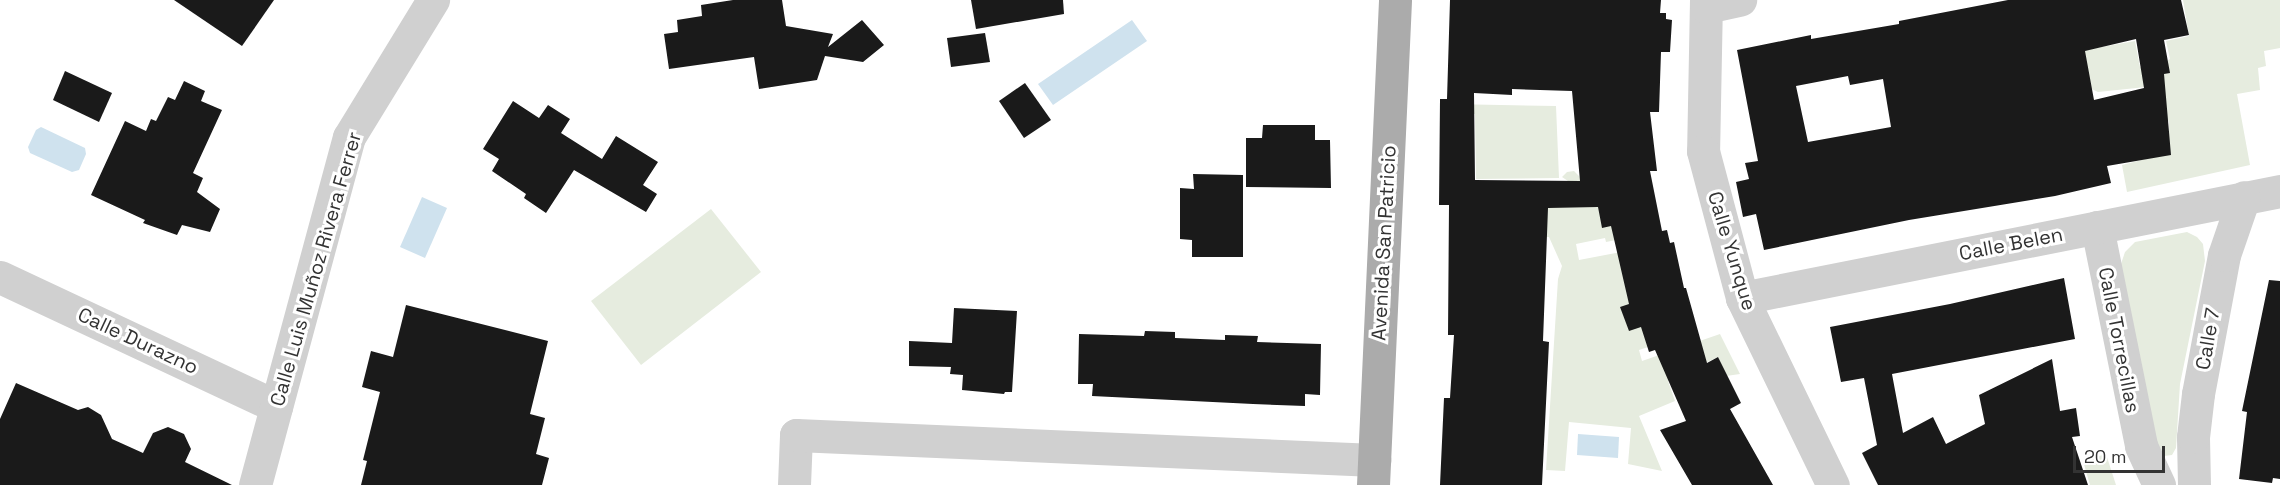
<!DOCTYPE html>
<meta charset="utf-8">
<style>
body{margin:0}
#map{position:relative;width:2280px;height:485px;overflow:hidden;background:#fff;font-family:"Space Grotesk",sans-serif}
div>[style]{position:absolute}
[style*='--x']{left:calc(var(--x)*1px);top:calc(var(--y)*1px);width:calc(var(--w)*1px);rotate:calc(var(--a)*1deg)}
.green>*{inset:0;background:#e6ecdf}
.water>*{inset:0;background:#cfe2ee}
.building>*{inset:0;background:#1a1a1a}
.minor>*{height:33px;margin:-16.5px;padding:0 16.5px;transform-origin:16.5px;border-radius:16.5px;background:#d0d0d0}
.major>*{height:33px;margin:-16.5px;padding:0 16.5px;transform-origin:16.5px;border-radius:16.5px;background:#ababab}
span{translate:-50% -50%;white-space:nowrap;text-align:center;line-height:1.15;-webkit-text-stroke:6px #fff;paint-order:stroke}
.street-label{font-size:20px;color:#333}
.scale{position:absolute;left:2073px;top:446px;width:92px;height:27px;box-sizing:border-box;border:3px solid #333;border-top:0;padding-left:8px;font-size:18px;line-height:21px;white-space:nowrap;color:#333;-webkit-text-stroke:4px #fff;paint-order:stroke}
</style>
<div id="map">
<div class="green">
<div style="clip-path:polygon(2183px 0,2280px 0,2280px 48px,2264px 51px,2266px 66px,2258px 68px,2260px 90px,2237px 94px,2250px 165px,2127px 192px,2122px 165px,2169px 153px,2169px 122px,2146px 87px,2098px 92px,2085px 86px,2079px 51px,2135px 41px,2140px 67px,2162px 64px,2170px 59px,2166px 41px,2189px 36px)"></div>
<div style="clip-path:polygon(1450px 104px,1556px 106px,1559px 178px,1476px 179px,1475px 114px,1449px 111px)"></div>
<div style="clip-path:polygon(1574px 171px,1580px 177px,1595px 176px,1617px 219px,1616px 240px,1606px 242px,1605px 238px,1576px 244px,1579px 260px,1621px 252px,1654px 345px,1639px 350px,1642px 361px,1720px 334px,1740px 374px,1726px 376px,1718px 357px,1668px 381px,1675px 401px,1639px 416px,1662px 471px,1628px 464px,1631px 428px,1569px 422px,1565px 471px,1546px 470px,1558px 279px,1562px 266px,1549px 237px,1520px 237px,1568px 181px,1562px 177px,1567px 172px)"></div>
<div style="clip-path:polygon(711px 209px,761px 272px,641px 365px,591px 301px)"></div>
<div style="clip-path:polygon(2187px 232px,2197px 237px,2203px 244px,2205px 261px,2180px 384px,2176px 448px,2172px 455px,2164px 456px,2158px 449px,2120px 267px,2125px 252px,2135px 242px)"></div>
<div style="clip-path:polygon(2106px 454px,2116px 485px,2090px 485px,2083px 461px)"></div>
</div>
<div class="water">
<div style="clip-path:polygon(1132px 20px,1147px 41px,1053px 105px,1038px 84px)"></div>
<div style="clip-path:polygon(41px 127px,85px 148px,86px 154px,79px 170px,72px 172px,30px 153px,28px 147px,36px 130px)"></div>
<div style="clip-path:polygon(422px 197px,447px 208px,425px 258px,400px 247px)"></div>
<div style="clip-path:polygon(1578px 434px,1619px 437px,1618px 458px,1577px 455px)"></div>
</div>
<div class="building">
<div style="clip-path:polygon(174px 0,274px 0,242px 46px)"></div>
<div style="clip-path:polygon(733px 0,782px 0,786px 26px,833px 34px,828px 47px,862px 20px,884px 45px,863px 62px,825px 56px,817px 80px,759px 89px,754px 57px,669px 69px,664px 34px,678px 32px,677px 20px,702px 16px,701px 5px)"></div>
<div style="clip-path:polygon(971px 0,1063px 0,1064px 14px,976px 29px)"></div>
<div style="clip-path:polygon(evenodd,1450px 0,1661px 0,1660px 13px,1666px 13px,1666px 19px,1672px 20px,1670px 52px,1661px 52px,1659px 112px,1650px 112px,1657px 171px,1650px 171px,1662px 231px,1667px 230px,1670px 243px,1674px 242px,1684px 288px,1686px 288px,1707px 363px,1718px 357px,1741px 403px,1730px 409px,1773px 485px,1692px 485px,1660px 430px,1686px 421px,1655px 350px,1649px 352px,1641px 327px,1629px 331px,1620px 307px,1629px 304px,1611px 226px,1602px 228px,1598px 207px,1548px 208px,1543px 341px,1549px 342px,1542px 485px,1440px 485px,1444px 398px,1450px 398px,1454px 335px,1448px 335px,1449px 205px,1439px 205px,1440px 99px,1447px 99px,1450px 0,1512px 89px,1572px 91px,1580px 181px,1475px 180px,1474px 93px,1512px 95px,1512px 89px)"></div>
<div style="clip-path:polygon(evenodd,2008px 0,2181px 0,2189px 35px,2164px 40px,2170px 73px,2164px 74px,2171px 155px,2107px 166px,2111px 183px,2055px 196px,1909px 220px,1764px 250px,1756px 214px,1743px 217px,1736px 182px,1749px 179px,1745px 163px,1758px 161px,1737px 50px,1811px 35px,1811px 39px,1899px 24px,1899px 21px,2008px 0,2136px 39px,2144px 88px,2094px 100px,2085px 51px,2136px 39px,2008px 0,1848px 76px,1850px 85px,1883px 79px,1891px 127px,1808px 142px,1796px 86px,1848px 76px)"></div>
<div style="clip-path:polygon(985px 33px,990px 62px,951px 67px,947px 38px)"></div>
<div style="clip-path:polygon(65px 71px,112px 93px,99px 122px,53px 100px)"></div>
<div style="clip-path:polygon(184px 81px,205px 91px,201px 101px,222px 110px,193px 173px,203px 178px,197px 192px,220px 209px,210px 232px,182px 225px,177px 235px,143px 223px,145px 220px,91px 195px,125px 121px,146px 131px,151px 119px,156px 121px,168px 97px,175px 100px)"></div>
<div style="clip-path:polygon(1025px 83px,1051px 120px,1024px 138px,999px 101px)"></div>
<div style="clip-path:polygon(513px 101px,539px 118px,548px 105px,570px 119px,561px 133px,602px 159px,616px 136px,658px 162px,643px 185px,657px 194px,646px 212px,574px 170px,546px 213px,524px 198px,526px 194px,492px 171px,499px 159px,483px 149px)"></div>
<div style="clip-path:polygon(1263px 125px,1315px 125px,1315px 140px,1330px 140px,1331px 188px,1246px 187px,1246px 138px,1262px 138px)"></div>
<div style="clip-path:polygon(1193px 174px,1243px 175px,1243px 257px,1192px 257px,1192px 240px,1180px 239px,1180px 188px,1194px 189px)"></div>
<div style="clip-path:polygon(2064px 278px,2075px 339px,1892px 374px,1903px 433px,1933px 417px,1946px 444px,1985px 424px,1979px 395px,2052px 359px,2060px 411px,2076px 408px,2080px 436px,2072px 437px,2088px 485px,1878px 485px,1862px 453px,1877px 445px,1864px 378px,1841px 382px,1830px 327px,1950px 304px)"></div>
<div style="clip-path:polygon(2269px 280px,2280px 281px,2280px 479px,2273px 478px,2272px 483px,2239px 479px,2247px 412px,2242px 411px)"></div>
<div style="clip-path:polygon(406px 305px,548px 341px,530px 414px,545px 418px,536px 454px,549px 458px,542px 485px,361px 485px,367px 461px,363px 460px,380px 392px,362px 387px,371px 351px,393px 357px)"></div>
<div style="clip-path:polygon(954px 308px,1017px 311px,1012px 392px,1005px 392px,1004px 394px,962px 390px,963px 375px,950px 374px,951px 367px,909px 366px,909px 341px,952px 343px)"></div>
<div style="clip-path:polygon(1145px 331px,1175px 332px,1175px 338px,1225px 340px,1225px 335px,1258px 336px,1257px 342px,1321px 344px,1320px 395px,1305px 394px,1305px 406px,1253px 404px,1092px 396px,1093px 384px,1078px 384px,1079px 334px,1144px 336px)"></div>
<div style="clip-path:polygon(16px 383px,78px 410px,88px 407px,101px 415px,112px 439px,143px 453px,153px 433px,168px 427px,184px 434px,191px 449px,185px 462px,232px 485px,0 485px,0 419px)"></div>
</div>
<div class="minor">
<div style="--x:1706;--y:0;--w:151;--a:91.1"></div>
<div style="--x:1703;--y:151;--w:152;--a:75.1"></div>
<div style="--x:1742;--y:298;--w:208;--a:64.1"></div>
<div style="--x:1706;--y:7;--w:35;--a:-12"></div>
<div style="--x:2097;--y:227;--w:223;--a:78.6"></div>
<div style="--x:2141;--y:446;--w:43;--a:65.2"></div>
<div style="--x:0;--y:277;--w:305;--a:25.1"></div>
<div style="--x:1742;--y:298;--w:549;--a:-11.25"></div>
<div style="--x:255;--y:485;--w:360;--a:-74.9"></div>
<div style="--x:349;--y:137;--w:161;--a:-58.5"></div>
<div style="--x:794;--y:485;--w:50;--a:-87.7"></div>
<div style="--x:796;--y:435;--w:579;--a:2.48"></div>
<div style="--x:2194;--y:485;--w:48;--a:-91.2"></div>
<div style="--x:2193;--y:437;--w:43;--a:-83.4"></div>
<div style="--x:2198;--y:394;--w:141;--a:-79.4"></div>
<div style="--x:2224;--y:255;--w:61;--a:-71"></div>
</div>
<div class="major">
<div style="--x:1373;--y:485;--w:485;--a:-87.4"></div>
</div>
<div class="street-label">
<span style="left:1384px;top:243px;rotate:-87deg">Avenida San Patricio</span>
<span style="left:2011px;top:244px;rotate:-11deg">Calle Belen</span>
<span style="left:1732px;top:251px;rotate:73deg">Calle Yunque</span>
<span style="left:316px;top:269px;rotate:-74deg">Calle Luis Muñoz Rivera Ferrer</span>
<span style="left:2208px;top:339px;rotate:-80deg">Calle 7</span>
<span style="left:2119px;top:340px;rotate:79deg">Calle Torrecillas</span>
<span style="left:138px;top:341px;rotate:25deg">Calle Durazno</span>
</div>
<div class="scale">20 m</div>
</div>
